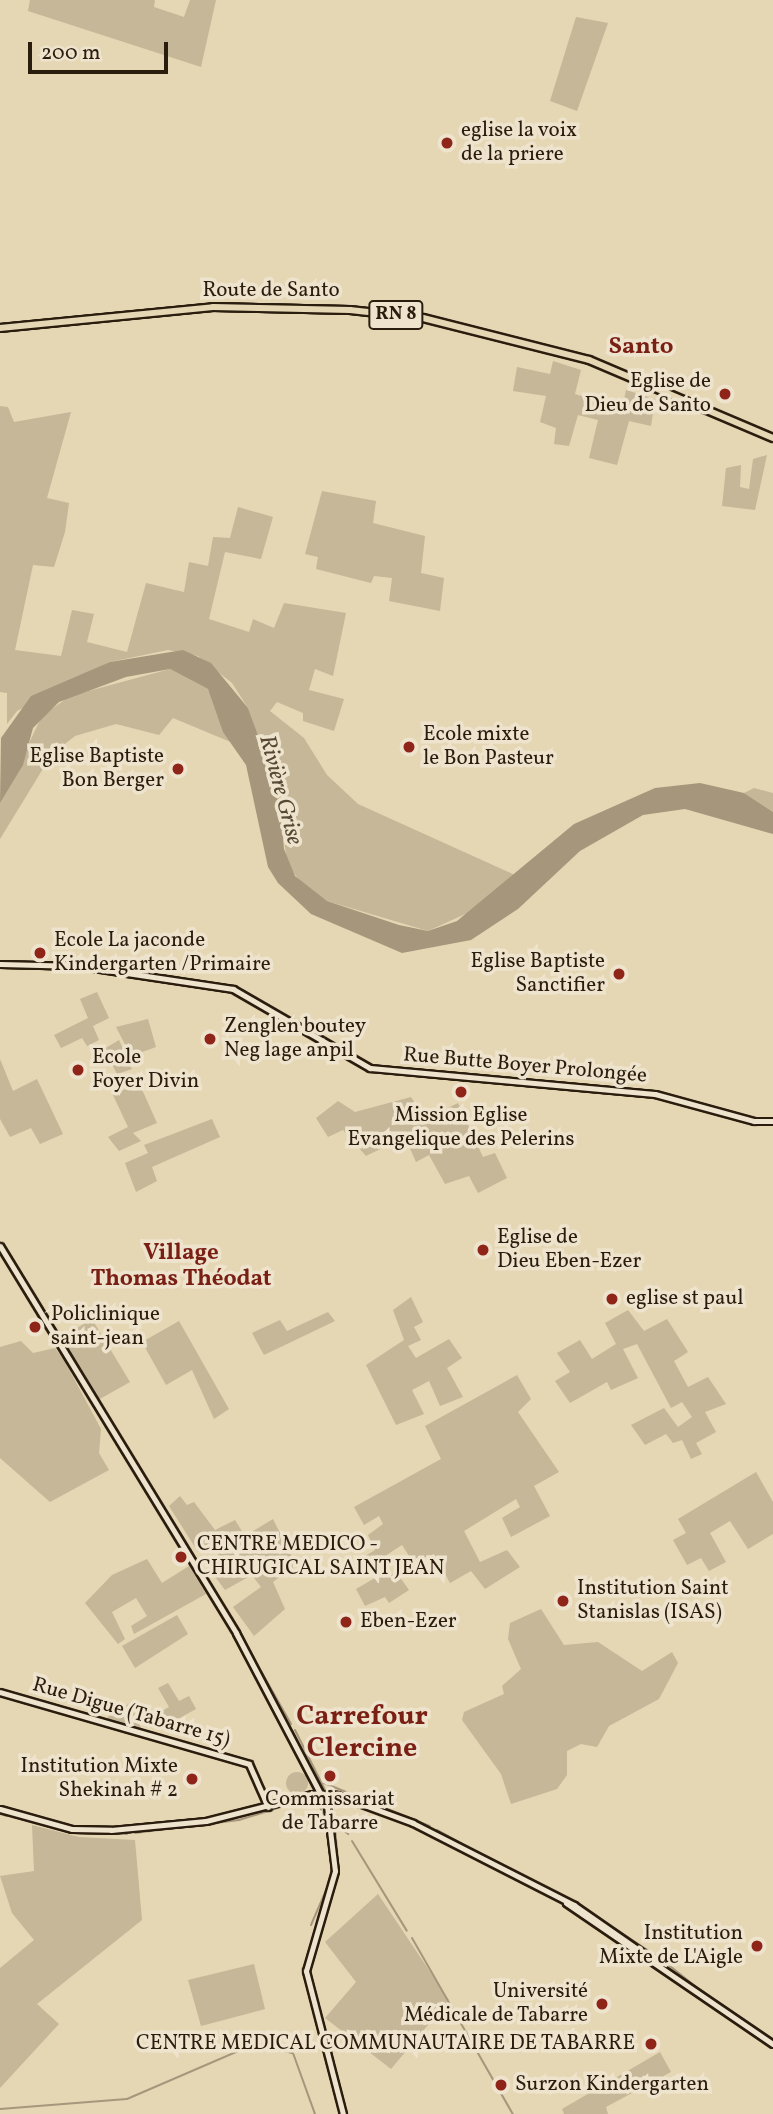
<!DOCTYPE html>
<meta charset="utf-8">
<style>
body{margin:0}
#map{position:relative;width:773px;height:2114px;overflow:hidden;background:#e5d6b4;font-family:Vollkorn,serif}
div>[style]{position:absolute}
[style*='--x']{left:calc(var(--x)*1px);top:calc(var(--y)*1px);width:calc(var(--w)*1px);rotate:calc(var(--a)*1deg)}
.green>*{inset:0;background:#c5b798}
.round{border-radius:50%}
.water>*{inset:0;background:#a6977c}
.stream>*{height:2px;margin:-1px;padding:0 1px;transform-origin:1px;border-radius:1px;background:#a6977c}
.roads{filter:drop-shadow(2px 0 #2b1d0e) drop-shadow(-2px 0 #2b1d0e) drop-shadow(0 2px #2b1d0e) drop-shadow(0 -2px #2b1d0e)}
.secondary>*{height:5px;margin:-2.5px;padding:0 2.5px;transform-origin:2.5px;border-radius:2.5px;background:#eee4ce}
.primary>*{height:6px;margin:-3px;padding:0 3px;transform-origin:3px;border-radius:3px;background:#e5d6b4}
.dots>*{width:19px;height:19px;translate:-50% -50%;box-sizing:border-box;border:4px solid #eee4ce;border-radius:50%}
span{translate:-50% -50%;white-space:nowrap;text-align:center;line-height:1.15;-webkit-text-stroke:7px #eee4ce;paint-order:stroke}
.shield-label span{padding:2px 5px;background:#eee4ce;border:2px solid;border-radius:5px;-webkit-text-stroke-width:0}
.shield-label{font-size:19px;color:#2b1d0e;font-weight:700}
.poi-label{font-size:21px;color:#2b1d0e}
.left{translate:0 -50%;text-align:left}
.right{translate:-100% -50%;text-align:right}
.street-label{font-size:21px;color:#2b1d0e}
.water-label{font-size:23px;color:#564834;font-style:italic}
.neighbourhood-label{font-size:23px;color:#7a1f14;font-weight:700}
.quarter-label{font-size:24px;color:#7a1f14;font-weight:700}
.district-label{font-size:28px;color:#7a1f14;font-weight:700}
.scale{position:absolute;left:28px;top:42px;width:140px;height:32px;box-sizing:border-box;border:4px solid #2b1d0e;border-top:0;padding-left:9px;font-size:21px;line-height:24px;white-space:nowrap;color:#2b1d0e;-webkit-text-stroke:5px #eee4ce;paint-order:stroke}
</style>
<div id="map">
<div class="green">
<div style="clip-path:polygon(30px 0,155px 0,154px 7px,184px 17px,190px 0,216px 0,201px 67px,28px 11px)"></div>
<div style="clip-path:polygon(576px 17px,608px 23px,577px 111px,550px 101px)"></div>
<div style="clip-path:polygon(553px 361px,581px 370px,575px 394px,622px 409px,626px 390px,655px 399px,651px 426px,629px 421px,617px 465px,589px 458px,598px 420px,578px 415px,569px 446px,554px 444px,556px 428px,540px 422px,546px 396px,513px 391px,517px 367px,550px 374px)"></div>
<div style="clip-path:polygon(0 406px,8px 407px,14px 422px,71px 412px,47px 498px,69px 503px,65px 532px,54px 567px,33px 565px,15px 650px,61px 656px,72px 610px,94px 614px,87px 642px,127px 652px,146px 583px,184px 592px,189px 562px,208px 566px,213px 537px,230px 538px,238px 507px,273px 517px,261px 559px,225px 552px,209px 619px,249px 632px,253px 619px,274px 628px,284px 603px,346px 613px,333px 676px,315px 669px,309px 690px,344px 699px,334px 731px,303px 721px,303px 713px,277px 702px,270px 711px,304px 738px,327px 775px,358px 804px,515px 875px,483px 906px,428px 931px,327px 901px,305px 888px,287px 864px,279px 793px,248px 708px,232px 683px,198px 656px,168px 650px,110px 662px,17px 711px,7px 724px,7px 693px,0 692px)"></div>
<div style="clip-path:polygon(767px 455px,755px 510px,722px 506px,726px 468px,741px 465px,740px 487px,749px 489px,753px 459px)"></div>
<div style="clip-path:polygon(322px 491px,376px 501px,373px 523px,425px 536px,421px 573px,444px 578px,440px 611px,389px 601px,392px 578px,374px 576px,371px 583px,316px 569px,318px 557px,305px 554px)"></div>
<div style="clip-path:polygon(170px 669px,208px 689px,233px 743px,173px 718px,159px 735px,116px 724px,75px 736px,52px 754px,0 839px,0 803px,42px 716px,70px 696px)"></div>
<div style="clip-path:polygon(754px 788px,773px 793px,773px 812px,744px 793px)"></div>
<div style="clip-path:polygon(97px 992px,109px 1018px,93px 1026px,99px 1040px,87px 1046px,82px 1038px,61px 1048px,54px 1035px,88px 1018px,80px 999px)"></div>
<div style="clip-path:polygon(148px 1019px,156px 1047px,131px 1056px,116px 1027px)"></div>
<div style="clip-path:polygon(119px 1040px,132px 1069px,117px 1074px,104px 1049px)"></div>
<div style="clip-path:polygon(0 1059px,13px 1091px,37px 1079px,63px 1134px,40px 1144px,31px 1128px,10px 1137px,0 1119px)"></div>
<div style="clip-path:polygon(140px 1085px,157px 1123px,133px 1133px,141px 1141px,119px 1151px,108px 1137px,128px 1127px,112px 1093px)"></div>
<div style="clip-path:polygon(411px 1097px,425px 1119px,458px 1103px,483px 1157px,495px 1153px,507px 1178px,478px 1193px,469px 1176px,445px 1184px,429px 1155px,416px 1162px,405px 1137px,366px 1156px,343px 1130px,328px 1137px,316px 1118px,338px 1101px,355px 1112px)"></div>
<div style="clip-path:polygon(212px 1119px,220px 1137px,152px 1167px,157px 1181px,136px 1192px,125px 1163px,148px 1153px,144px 1145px)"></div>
<div style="clip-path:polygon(411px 1297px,423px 1322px,414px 1327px,421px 1340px,408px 1346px,416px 1358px,449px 1339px,462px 1358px,447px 1368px,463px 1397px,440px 1406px,429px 1381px,412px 1390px,424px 1414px,396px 1425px,366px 1365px,404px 1340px,393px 1310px)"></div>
<div style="clip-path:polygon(628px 1310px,644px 1331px,667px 1319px,688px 1352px,674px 1361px,688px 1387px,708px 1377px,726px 1404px,705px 1412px,716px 1432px,696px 1443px,702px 1454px,691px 1459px,682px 1440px,673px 1443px,666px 1434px,645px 1445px,631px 1425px,664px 1408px,678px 1427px,692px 1417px,682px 1402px,671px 1408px,637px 1344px,623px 1349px,638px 1378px,611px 1390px,607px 1382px,570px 1403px,555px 1381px,570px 1372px,557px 1353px,580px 1340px,592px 1359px,616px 1344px,605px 1323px)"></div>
<div style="clip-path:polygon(328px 1312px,335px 1321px,264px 1355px,252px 1333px,280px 1320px,287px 1331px)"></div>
<div style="clip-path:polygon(92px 1319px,130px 1382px,98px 1400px,59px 1339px)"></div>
<div style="clip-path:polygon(179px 1321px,229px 1409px,214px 1419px,192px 1370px,166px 1385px,142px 1342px)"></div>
<div style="clip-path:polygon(21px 1341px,33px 1353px,55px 1348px,64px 1360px,101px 1429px,99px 1453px,109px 1470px,50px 1502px,0 1458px,0 1347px)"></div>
<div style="clip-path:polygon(517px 1375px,531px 1399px,518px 1412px,559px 1472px,534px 1486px,550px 1516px,511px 1537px,502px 1518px,520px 1507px,516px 1499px,464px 1531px,480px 1562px,507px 1550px,520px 1567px,485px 1589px,471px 1571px,450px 1583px,434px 1554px,413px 1562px,402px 1545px,376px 1562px,383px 1578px,397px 1573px,409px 1590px,389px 1603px,385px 1597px,365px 1606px,356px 1589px,375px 1578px,365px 1556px,375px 1550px,368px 1535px,383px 1524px,379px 1516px,364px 1525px,354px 1507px,441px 1459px,425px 1426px)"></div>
<div style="clip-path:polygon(756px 1472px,773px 1502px,773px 1534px,748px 1549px,730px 1521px,710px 1533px,726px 1562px,709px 1571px,701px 1558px,687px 1565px,673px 1540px,686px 1533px,678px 1519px)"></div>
<div style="clip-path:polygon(180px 1496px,187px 1505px,194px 1502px,215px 1530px,235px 1520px,245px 1536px,273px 1519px,296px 1565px,273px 1582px,285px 1609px,254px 1636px,233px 1607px,261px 1587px,252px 1575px,225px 1590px,213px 1574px,226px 1567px,218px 1554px,231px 1546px,226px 1537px,198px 1552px,169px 1506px)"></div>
<div style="clip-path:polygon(147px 1559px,162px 1583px,189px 1566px,206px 1594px,134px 1634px,131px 1626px,147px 1616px,136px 1598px,112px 1612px,125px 1639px,118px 1644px,85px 1603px,112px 1575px)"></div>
<div style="clip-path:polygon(541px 1609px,564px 1645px,598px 1642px,642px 1671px,672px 1652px,678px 1663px,659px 1699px,609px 1726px,597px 1747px,581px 1744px,567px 1751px,567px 1775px,557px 1789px,511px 1804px,501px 1774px,462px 1720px,464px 1712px,504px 1694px,502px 1686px,521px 1669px,508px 1639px,510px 1623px)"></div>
<div style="clip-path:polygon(177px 1615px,188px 1634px,135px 1668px,122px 1646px)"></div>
<div style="clip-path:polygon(168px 1683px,179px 1701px,189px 1696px,196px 1709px,165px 1726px,158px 1713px,169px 1707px,158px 1688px)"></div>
<div style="clip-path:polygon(130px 1703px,141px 1728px,108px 1719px,108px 1716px)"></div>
<div class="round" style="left:286px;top:1772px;width:22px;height:22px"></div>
<div style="clip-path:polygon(32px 1825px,79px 1837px,135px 1840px,142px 1920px,37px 2004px,59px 2024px,0 2088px,0 1968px,34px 1940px,12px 1913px,0 1876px,34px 1871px)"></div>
<div style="clip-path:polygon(378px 1894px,449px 2000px,391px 2069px,325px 2018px,356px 1982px,325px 1942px)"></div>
<div style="clip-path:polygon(254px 1964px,265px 2009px,201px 2026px,188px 1980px)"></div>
<div style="clip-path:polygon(660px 2052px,671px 2072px,606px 2107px,608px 2114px,564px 2114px,562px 2109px)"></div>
</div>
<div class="water">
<div style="clip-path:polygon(183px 650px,211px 663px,248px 708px,279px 792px,284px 849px,295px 876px,327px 901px,399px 925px,428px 931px,457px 921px,574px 824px,655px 788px,700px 783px,744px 793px,773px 812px,773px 834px,685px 809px,643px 815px,580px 851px,518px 909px,471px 940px,402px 953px,311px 914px,278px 883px,268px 867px,246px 765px,223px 732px,208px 689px,170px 669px,126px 677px,59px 702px,33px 728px,23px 765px,0 803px,1px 738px,31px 696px,110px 662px)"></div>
</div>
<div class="stream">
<div style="--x:247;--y:1648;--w:23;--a:59"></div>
<div style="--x:261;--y:1671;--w:61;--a:60.5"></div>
<div style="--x:295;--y:1730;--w:67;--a:63.4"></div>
<div style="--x:324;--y:1783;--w:114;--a:22.1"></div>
<div style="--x:315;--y:1798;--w:24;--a:62"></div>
<div style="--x:330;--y:1807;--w:16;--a:76"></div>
<div style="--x:334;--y:1823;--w:18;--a:38"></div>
<div style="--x:0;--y:1814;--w:7;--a:16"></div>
<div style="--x:13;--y:1817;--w:40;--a:13"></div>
<div style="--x:437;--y:1830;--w:199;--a:28.9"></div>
<div style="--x:78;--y:1832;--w:49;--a:2.3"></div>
<div style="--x:135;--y:1833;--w:105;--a:-7.1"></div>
<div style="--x:239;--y:1820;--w:74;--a:-17.2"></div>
<div style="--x:352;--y:1841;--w:105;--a:58.6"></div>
<div style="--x:331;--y:1898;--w:27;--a:-73"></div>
<div style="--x:339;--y:1872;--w:45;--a:-95.1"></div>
<div style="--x:327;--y:1909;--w:9;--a:-72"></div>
<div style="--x:311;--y:1925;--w:48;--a:-66.6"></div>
<div style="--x:614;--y:1928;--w:53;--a:33.4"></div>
<div style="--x:412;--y:1938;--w:203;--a:60.2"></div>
<div style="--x:307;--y:1961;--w:18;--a:-77"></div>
<div style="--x:665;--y:1962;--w:64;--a:38.7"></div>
<div style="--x:0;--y:2109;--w:127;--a:-4.5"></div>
<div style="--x:127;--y:2099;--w:142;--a:-23.3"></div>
<div style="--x:257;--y:2043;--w:37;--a:16"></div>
<div style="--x:293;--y:2053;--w:65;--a:70.2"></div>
</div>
<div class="roads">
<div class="secondary">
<div style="--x:0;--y:964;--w:80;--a:1.4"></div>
<div style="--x:80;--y:966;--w:155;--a:8.5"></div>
<div style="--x:233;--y:989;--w:158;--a:30"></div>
<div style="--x:370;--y:1068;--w:286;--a:5.2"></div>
<div style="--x:655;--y:1094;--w:103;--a:15.3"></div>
<div style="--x:754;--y:1121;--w:19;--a:0"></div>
<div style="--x:0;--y:1246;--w:453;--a:58.6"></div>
<div style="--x:236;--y:1633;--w:195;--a:62.3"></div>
<div style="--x:327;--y:1806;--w:65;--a:83"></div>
<div style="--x:335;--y:1871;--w:104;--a:106.2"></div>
<div style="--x:306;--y:1971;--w:148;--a:75.5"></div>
<div style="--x:0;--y:1692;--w:259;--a:16.1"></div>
<div style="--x:249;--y:1764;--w:47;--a:66.2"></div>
<div style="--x:0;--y:1809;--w:75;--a:15.5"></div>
<div style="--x:72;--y:1829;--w:39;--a:1"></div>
<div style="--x:111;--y:1830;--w:95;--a:-5.4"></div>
<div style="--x:206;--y:1821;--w:109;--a:-14.3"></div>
<div style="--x:312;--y:1794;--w:25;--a:2"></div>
<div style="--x:337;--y:1795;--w:81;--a:20.2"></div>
<div style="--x:413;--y:1823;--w:181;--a:27"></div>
<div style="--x:574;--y:1905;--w:103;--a:34.8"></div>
<div style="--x:566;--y:1903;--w:250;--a:34.3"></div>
</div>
<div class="primary">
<div style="--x:0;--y:328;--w:214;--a:-5.6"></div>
<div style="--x:213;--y:307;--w:137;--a:1.3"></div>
<div style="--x:350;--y:310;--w:73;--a:6.3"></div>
<div style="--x:423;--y:318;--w:171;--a:14.2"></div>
<div style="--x:589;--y:360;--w:200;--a:23"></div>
</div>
</div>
<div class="dots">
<div style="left:447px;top:143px;background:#8f2418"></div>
<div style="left:725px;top:394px;background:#8f2418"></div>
<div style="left:409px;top:747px;background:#8f2418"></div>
<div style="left:178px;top:769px;background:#8f2418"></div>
<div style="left:40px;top:953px;background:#8f2418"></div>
<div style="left:619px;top:974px;background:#8f2418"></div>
<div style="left:210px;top:1039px;background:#8f2418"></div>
<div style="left:78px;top:1070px;background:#8f2418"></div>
<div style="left:461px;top:1092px;background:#8f2418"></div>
<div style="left:483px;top:1250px;background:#8f2418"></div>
<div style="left:612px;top:1299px;background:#8f2418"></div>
<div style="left:35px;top:1327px;background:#8f2418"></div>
<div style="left:181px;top:1557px;background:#8f2418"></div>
<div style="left:563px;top:1601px;background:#8f2418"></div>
<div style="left:346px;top:1622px;background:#8f2418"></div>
<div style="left:330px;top:1776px;background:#8f2418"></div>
<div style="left:192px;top:1779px;background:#8f2418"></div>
<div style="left:757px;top:1946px;background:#8f2418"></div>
<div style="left:602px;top:2004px;background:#8f2418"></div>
<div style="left:651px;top:2044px;background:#8f2418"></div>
<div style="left:501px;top:2085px;background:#8f2418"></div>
</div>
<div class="shield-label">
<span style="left:396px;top:315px">RN 8</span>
</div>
<div class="poi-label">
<span class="left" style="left:461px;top:143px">eglise la voix<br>de la priere</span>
<span class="right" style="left:711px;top:394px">Eglise de<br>Dieu de Santo</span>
<span class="left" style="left:423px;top:747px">Ecole mixte<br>le Bon Pasteur</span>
<span class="right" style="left:164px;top:769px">Eglise Baptiste<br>Bon Berger</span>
<span class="left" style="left:54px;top:953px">Ecole La jaconde<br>Kindergarten /Primaire</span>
<span class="right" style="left:605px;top:974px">Eglise Baptiste<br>Sanctifier</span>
<span class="left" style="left:224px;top:1039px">Zenglen boutey<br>Neg lage anpil</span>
<span class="left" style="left:92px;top:1070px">Ecole<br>Foyer Divin</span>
<span style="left:461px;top:1128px">Mission Eglise<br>Evangelique des Pelerins</span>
<span class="left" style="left:497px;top:1250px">Eglise de<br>Dieu Eben-Ezer</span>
<span class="left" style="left:626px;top:1299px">eglise st paul</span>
<span class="left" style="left:51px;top:1327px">Policlinique<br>saint-jean</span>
<span class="left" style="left:197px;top:1557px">CENTRE MEDICO -<br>CHIRUGICAL SAINT JEAN</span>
<span class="left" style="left:577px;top:1601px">Institution Saint<br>Stanislas (ISAS)</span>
<span class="left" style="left:360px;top:1622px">Eben-Ezer</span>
<span class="right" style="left:178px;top:1779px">Institution Mixte<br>Shekinah # 2</span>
<span style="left:330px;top:1812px">Commissariat<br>de Tabarre</span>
<span class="right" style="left:743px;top:1946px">Institution<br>Mixte de L'Aigle</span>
<span class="right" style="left:588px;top:2004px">Université<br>Médicale de Tabarre</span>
<span class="right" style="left:635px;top:2044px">CENTRE MEDICAL COMMUNAUTAIRE DE TABARRE</span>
<span class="left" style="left:515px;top:2085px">Surzon Kindergarten</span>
</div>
<div class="street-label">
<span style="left:271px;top:291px">Route de Santo</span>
<span style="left:525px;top:1066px;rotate:5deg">Rue Butte Boyer Prolongée</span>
<span style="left:131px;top:1713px;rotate:16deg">Rue Digue (Tabarre 15)</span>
</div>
<div class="water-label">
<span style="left:280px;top:790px;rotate:75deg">Rivière Grise</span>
</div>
<div class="neighbourhood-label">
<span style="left:181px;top:1266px">Village<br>Thomas Théodat</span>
</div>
<div class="quarter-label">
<span style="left:641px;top:348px">Santo</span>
</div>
<div class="district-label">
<span style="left:362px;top:1733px">Carrefour<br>Clercine</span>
</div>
<div class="scale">200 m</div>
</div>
